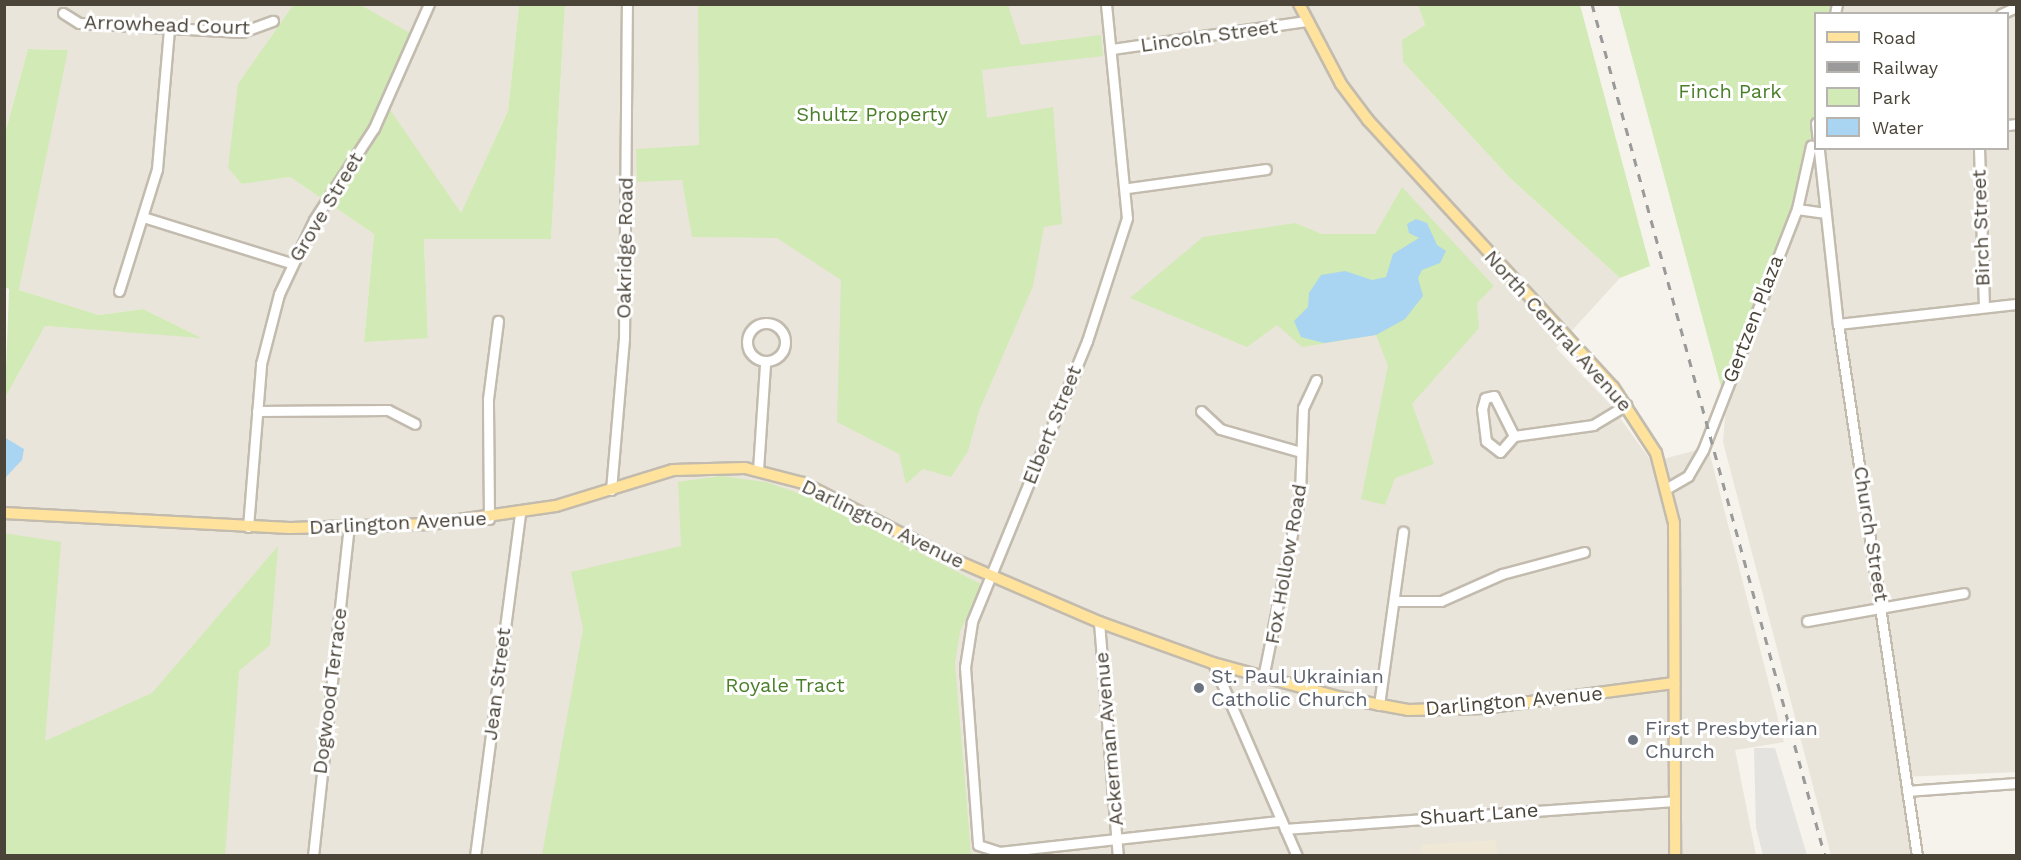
<!DOCTYPE html>
<style>
body{margin:0}
#map{position:relative;width:2021px;height:860px;overflow:hidden;background:#f6f3ec;font-family:"Work Sans",sans-serif}
div>[style]{position:absolute}
[style*='--x']{left:calc(var(--x)*1px);top:calc(var(--y)*1px);width:calc(var(--w)*1px);rotate:calc(var(--a)*1deg)}
.residential>*{inset:0;background:#eae5da}
.education>*{inset:0;background:#efe8d6}
.green>*{inset:0;background:#d2eab5}
.parking>*{inset:0;background:#e5e3e0}
.water>*{inset:0;background:#a9d4f2}
.roads{filter:drop-shadow(2px 0 #c2bbae) drop-shadow(-2px 0 #c2bbae) drop-shadow(0 2px #c2bbae) drop-shadow(0 -2px #c2bbae)}
.minor>*{height:9px;margin:-4.5px;padding:0 4.5px;transform-origin:4.5px;border-radius:4.5px;background:#fff}
.minor>.ring{margin:-4.5px;padding:0;box-sizing:content-box;background:none;border:9px solid #fff;border-radius:50%}
.major>*{height:10px;margin:-5px;padding:0 5px;transform-origin:5px;border-radius:5px;background:#ffe39c}
.rail>*{height:3px;margin-top:-1.5px;transform-origin:0;background:repeating-linear-gradient(90deg,#9a9a9a 0 8px,transparent 0 16px)}
.dots>*{width:16px;height:16px;translate:-50% -50%;box-sizing:border-box;border:3px solid #fff;border-radius:50%}
span{translate:-50% -50%;white-space:nowrap;text-align:center;line-height:1.15;-webkit-text-stroke:6px #fff;paint-order:stroke}
.street-label{font-size:20px;color:#4b4439}
.park-label{font-size:20px;color:#4a7f2a}
.worship-label{font-size:20px;color:#5b616d}
.left{translate:0 -50%;text-align:left}
.frame{position:absolute;inset:0;border:6px solid #4b4439;pointer-events:none}
.legend{position:absolute;left:1814px;top:12px;width:195px;height:138px;box-sizing:border-box;background:#fff;border:2px solid #b7b4b0;margin:0;padding:8px 10px;list-style:none;font-size:18px;color:#4b4439}
.legend li{display:flex;align-items:center;gap:12px;height:30px}
.legend b{width:30px;border:2px solid #b7b4b0}
</style>
<div id="map">
<div class="residential">
<div style="clip-path:polygon(5px 5px,293px 5px,265px 45px,242px 184px,290px 177px,374px 234px,364px 341px,428px 337px,424px 239px,551px 238px,565px 5px,1418px 5px,1425px 25px,1403px 40px,1403px 62px,1509px 177px,1620px 278px,1556px 348px,1609px 403px,1652px 462px,1708px 447px,1784px 742px,1735px 750px,1756px 855px,5px 855px,5px 398px,45px 326px,200px 337px,143px 309px,99px 315px,19px 290px,67px 50px,28px 49px,5px 132px)"></div>
<div style="clip-path:polygon(361px 5px,519px 5px,508px 111px,461px 214px,387px 105px,416px 37px)"></div>
<div style="clip-path:polygon(1837px 5px,2016px 5px,2016px 772px,1904px 777px,1915px 855px,1831px 855px,1723px 442px,1726px 404px,1797px 212px,1815px 114px,1816px 148px,2008px 148px,2008px 14px,1835px 13px)"></div>
</div>
<div class="education">
<div style="clip-path:polygon(1496px 840px,1497px 855px,1422px 855px,1421px 845px)"></div>
</div>
<div class="green">
<div style="clip-path:polygon(293px 5px,361px 5px,417px 37px,387px 105px,461px 213px,508px 111px,519px 5px,565px 5px,551px 239px,424px 239px,428px 338px,364px 342px,374px 234px,290px 177px,242px 184px,228px 168px,238px 84px)"></div>
<div style="clip-path:polygon(698px 5px,1008px 5px,1021px 45px,1101px 35px,1103px 56px,982px 70px,987px 118px,1053px 107px,1062px 224px,1044px 227px,1033px 286px,979px 411px,968px 451px,951px 477px,923px 469px,906px 484px,899px 454px,837px 422px,841px 280px,777px 238px,692px 237px,682px 180px,637px 182px,636px 149px,699px 145px)"></div>
<div style="clip-path:polygon(1418px 5px,1580px 5px,1650px 266px,1620px 278px,1509px 177px,1403px 62px,1402px 40px,1425px 25px)"></div>
<div style="clip-path:polygon(1618px 5px,1837px 5px,1835px 13px,1816px 14px,1815px 114px,1797px 212px,1726px 405px)"></div>
<div style="clip-path:polygon(28px 49px,68px 50px,19px 290px,99px 315px,143px 309px,202px 338px,45px 326px,5px 398px,9px 289px,4px 287px,5px 133px)"></div>
<div style="clip-path:polygon(1402px 187px,1494px 286px,1477px 303px,1479px 328px,1412px 404px,1434px 464px,1395px 478px,1385px 505px,1361px 499px,1388px 366px,1376px 335px,1302px 347px,1277px 325px,1247px 347px,1130px 298px,1203px 237px,1295px 223px,1322px 234px,1375px 234px)"></div>
<div style="clip-path:polygon(721px 476px,766px 482px,813px 498px,981px 584px,960px 632px,955px 663px,971px 855px,542px 855px,583px 629px,571px 572px,681px 546px,678px 482px)"></div>
<div style="clip-path:polygon(4px 533px,61px 542px,45px 741px,152px 693px,278px 546px,270px 645px,239px 671px,225px 855px,5px 855px)"></div>
</div>
<div class="parking">
<div style="clip-path:polygon(1754px 748px,1775px 748px,1807px 855px,1763px 855px,1756px 828px)"></div>
</div>
<div class="water">
<div style="clip-path:polygon(1416px 219px,1427px 223px,1437px 245px,1446px 251px,1440px 263px,1422px 270px,1418px 278px,1423px 296px,1405px 319px,1376px 335px,1324px 343px,1301px 337px,1294px 321px,1308px 307px,1309px 293px,1321px 275px,1345px 271px,1372px 280px,1386px 277px,1393px 254px,1419px 238px,1409px 233px,1407px 224px)"></div>
<div style="clip-path:polygon(4px 437px,24px 449px,22px 460px,5px 478px)"></div>
</div>
<div class="roads">
<div class="minor">
<div style="--x:1106;--y:4;--w:215;--a:84.4"></div>
<div style="--x:1127;--y:218;--w:129;--a:108"></div>
<div style="--x:1087;--y:341;--w:304;--a:112.3"></div>
<div style="--x:972;--y:622;--w:46;--a:98.8"></div>
<div style="--x:965;--y:667;--w:178;--a:85.8"></div>
<div style="--x:978;--y:845;--w:22;--a:18"></div>
<div style="--x:999;--y:852;--w:284;--a:-6.3"></div>
<div style="--x:63;--y:13;--w:19;--a:32"></div>
<div style="--x:79;--y:23;--w:163;--a:3.2"></div>
<div style="--x:242;--y:32;--w:33;--a:-20"></div>
<div style="--x:1835;--y:14;--w:10;--a:-79"></div>
<div style="--x:2001;--y:14;--w:17;--a:-25"></div>
<div style="--x:1112;--y:49;--w:196;--a:-8.2"></div>
<div style="--x:1816;--y:123;--w:202;--a:83.8"></div>
<div style="--x:1838;--y:324;--w:538;--a:81.55"></div>
<div style="--x:2008;--y:125;--w:8;--a:-7"></div>
<div style="--x:1979;--y:148;--w:159;--a:88.2"></div>
<div style="--x:1128;--y:188;--w:139;--a:-7.8"></div>
<div style="--x:1797;--y:209;--w:27;--a:8"></div>
<div style="--x:143;--y:217;--w:155;--a:17.3"></div>
<div style="--x:119;--y:291;--w:128;--a:-72.7"></div>
<div style="--x:157;--y:169;--w:142;--a:-85.1"></div>
<div class="ring" style="left:747px;top:323px;width:29px;height:29px"></div>
<div style="--x:1838;--y:324;--w:179;--a:-6.4"></div>
<div style="--x:1494;--y:396;--w:45;--a:63.4"></div>
<div style="--x:1514;--y:436;--w:21;--a:131"></div>
<div style="--x:1500;--y:452;--w:18;--a:-142"></div>
<div style="--x:1486;--y:441;--w:32;--a:-97"></div>
<div style="--x:1482;--y:409;--w:11;--a:-75"></div>
<div style="--x:1485;--y:398;--w:9;--a:-13"></div>
<div style="--x:257;--y:411;--w:131;--a:-0.4"></div>
<div style="--x:388;--y:410;--w:30;--a:27"></div>
<div style="--x:1201;--y:411;--w:26;--a:43"></div>
<div style="--x:1220;--y:429;--w:84;--a:15.9"></div>
<div style="--x:1514;--y:436;--w:80;--a:-7.9"></div>
<div style="--x:1593;--y:425;--w:39;--a:-31"></div>
<div style="--x:758;--y:470;--w:106;--a:-86.2"></div>
<div style="--x:1669;--y:487;--w:22;--a:-30"></div>
<div style="--x:1688;--y:476;--w:30;--a:-60"></div>
<div style="--x:1703;--y:450;--w:259;--a:-68.7"></div>
<div style="--x:1797;--y:209;--w:65;--a:-77.5"></div>
<div style="--x:611;--y:490;--w:152;--a:-85.1"></div>
<div style="--x:624;--y:339;--w:335;--a:-89.5"></div>
<div style="--x:489;--y:519;--w:120;--a:-90.5"></div>
<div style="--x:488;--y:399;--w:79;--a:-82.7"></div>
<div style="--x:248;--y:527;--w:164;--a:-85.4"></div>
<div style="--x:261;--y:364;--w:72;--a:-75.6"></div>
<div style="--x:279;--y:294;--w:82;--a:-64.7"></div>
<div style="--x:314;--y:220;--w:110;--a:-56.9"></div>
<div style="--x:374;--y:128;--w:136;--a:-66.1"></div>
<div style="--x:1395;--y:601;--w:46;--a:0"></div>
<div style="--x:1441;--y:601;--w:67;--a:-23.9"></div>
<div style="--x:1502;--y:574;--w:85;--a:-15"></div>
<div style="--x:1807;--y:621;--w:159;--a:-10.1"></div>
<div style="--x:1099;--y:622;--w:235;--a:85.4"></div>
<div style="--x:1213;--y:663;--w:210;--a:66.5"></div>
<div style="--x:1263;--y:678;--w:188;--a:-78.6"></div>
<div style="--x:1300;--y:494;--w:86;--a:-88"></div>
<div style="--x:1303;--y:408;--w:31;--a:-65"></div>
<div style="--x:1379;--y:705;--w:175;--a:-82.1"></div>
<div style="--x:1907;--y:791;--w:109;--a:-4.2"></div>
<div style="--x:1285;--y:829;--w:389;--a:-4.1"></div>
<div style="--x:313;--y:856;--w:332;--a:-83.8"></div>
<div style="--x:475;--y:856;--w:346;--a:-82.5"></div>
</div>
<div class="major">
<div style="--x:1299;--y:4;--w:90;--a:62.3"></div>
<div style="--x:1341;--y:84;--w:45;--a:53.1"></div>
<div style="--x:1368;--y:120;--w:362;--a:47.5"></div>
<div style="--x:1613;--y:387;--w:79;--a:56.9"></div>
<div style="--x:1656;--y:453;--w:72;--a:75.6"></div>
<div style="--x:1674;--y:523;--w:333;--a:89.8"></div>
<div style="--x:4;--y:513;--w:286;--a:3"></div>
<div style="--x:290;--y:528;--w:141;--a:-1.6"></div>
<div style="--x:431;--y:524;--w:126;--a:-8.2"></div>
<div style="--x:556;--y:506;--w:122;--a:-17.1"></div>
<div style="--x:673;--y:470;--w:72;--a:-1.6"></div>
<div style="--x:745;--y:468;--w:60;--a:14.5"></div>
<div style="--x:803;--y:483;--w:153;--a:27.2"></div>
<div style="--x:939;--y:553;--w:174;--a:23.3"></div>
<div style="--x:1099;--y:622;--w:121;--a:19.8"></div>
<div style="--x:1213;--y:663;--w:130;--a:15.2"></div>
<div style="--x:1338;--y:697;--w:71;--a:10.5"></div>
<div style="--x:1408;--y:710;--w:76;--a:-1.5"></div>
<div style="--x:1484;--y:708;--w:192;--a:-7.5"></div>
</div>
</div>
<div class="rail">
<div style="--x:1592;--y:4;--w:883;--a:74.71"></div>
</div>
<div class="dots">
<div style="left:1199px;top:688px;background:#6b7280"></div>
<div style="left:1633px;top:740px;background:#6b7280"></div>
</div>
<div class="street-label">
<span style="left:167px;top:25px;rotate:2deg">Arrowhead Court</span>
<span style="left:1209px;top:36px;rotate:-8deg">Lincoln Street</span>
<span style="left:326px;top:207px;rotate:-59deg">Grove Street</span>
<span style="left:1981px;top:228px;rotate:-92deg">Birch Street</span>
<span style="left:625px;top:248px;rotate:-89deg">Oakridge Road</span>
<span style="left:1753px;top:319px;rotate:-69deg">Gertzen Plaza</span>
<span style="left:1558px;top:331px;rotate:48deg">North Central Avenue</span>
<span style="left:1052px;top:425px;rotate:-68deg">Elbert Street</span>
<span style="left:398px;top:523px;rotate:-3deg">Darlington Avenue</span>
<span style="left:883px;top:524px;rotate:26deg">Darlington Avenue</span>
<span style="left:1871px;top:534px;rotate:81deg">Church Street</span>
<span style="left:1286px;top:564px;rotate:-80deg">Fox Hollow Road</span>
<span style="left:497px;top:684px;rotate:-83deg">Jean Street</span>
<span style="left:330px;top:691px;rotate:-83deg">Dogwood Terrace</span>
<span style="left:1514px;top:701px;rotate:-5deg">Darlington Avenue</span>
<span style="left:1109px;top:739px;rotate:-95deg">Ackerman Avenue</span>
<span style="left:1479px;top:814px;rotate:-4deg">Shuart Lane</span>
</div>
<div class="park-label">
<span style="left:1730px;top:91px">Finch Park</span>
<span style="left:872px;top:114px">Shultz Property</span>
<span style="left:785px;top:685px">Royale Tract</span>
</div>
<div class="worship-label">
<span class="left" style="left:1211px;top:688px">St. Paul Ukrainian<br>Catholic Church</span>
<span class="left" style="left:1645px;top:740px">First Presbyterian<br>Church</span>
</div>
<div class="frame"></div>
<ul class="legend">
<li><b style="height:8px;background:#ffe39c"></b>Road</li>
<li><b style="height:8px;background:#9a9a9a"></b>Railway</li>
<li><b style="height:16px;background:#d2eab5"></b>Park</li>
<li><b style="height:16px;background:#a9d4f2"></b>Water</li>
</ul>
</div>
